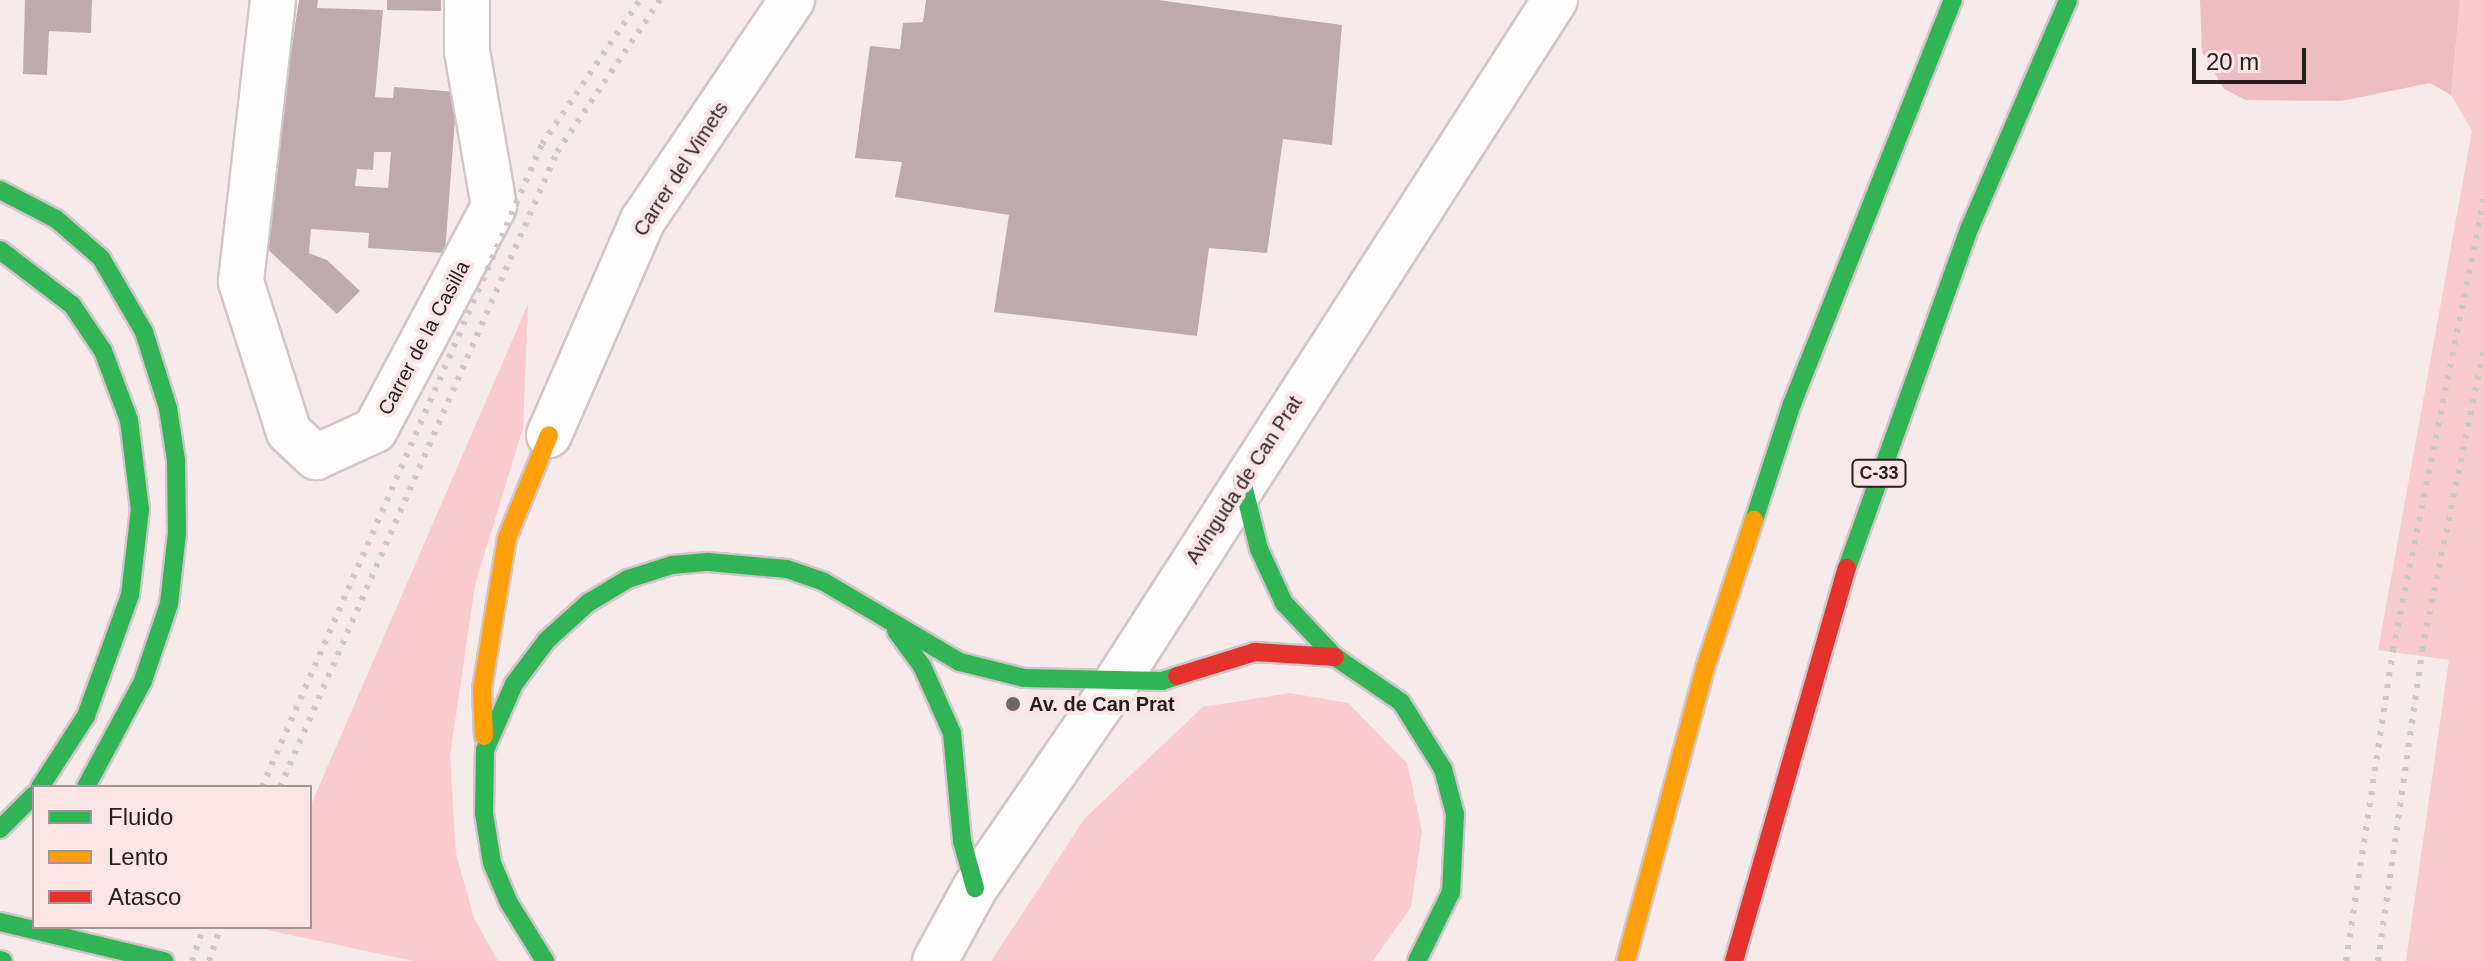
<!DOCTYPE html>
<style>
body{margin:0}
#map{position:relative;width:2484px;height:961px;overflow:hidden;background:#f7eaeb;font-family:Arial,sans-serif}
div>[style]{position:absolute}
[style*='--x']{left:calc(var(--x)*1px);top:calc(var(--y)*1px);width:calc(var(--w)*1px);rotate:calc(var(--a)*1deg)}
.green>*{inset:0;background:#f9cad0}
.forest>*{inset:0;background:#eebcc3}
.building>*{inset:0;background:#beaaad}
.roads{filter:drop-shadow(2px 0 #d0c6c7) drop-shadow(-2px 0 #d0c6c7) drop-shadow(0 2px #d0c6c7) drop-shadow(0 -2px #d0c6c7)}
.street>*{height:44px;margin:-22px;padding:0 22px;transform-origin:22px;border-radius:22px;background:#fefcfc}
.fast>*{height:18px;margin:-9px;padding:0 9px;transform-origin:9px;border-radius:9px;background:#30b455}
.slow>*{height:18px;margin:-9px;padding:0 9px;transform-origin:9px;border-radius:9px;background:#ff9f0a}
.jam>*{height:18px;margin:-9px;padding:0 9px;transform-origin:9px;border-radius:9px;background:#e5322d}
.rail>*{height:6px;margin-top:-3px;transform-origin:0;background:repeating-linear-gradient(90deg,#cac7c7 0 4px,transparent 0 12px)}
.dots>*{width:22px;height:22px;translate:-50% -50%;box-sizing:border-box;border:4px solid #fce5e7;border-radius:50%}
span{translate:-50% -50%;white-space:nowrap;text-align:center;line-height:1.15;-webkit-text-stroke:8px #fce5e7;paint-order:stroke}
.shield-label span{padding:2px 6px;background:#fce5e7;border:2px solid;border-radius:6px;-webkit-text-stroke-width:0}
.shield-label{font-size:18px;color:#251d1e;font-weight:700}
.street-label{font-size:20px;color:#251d1e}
.poi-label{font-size:20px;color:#251d1e;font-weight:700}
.left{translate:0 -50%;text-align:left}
.legend{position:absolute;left:32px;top:785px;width:280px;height:144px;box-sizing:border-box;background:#fce5e7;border:2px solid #a69597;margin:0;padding:10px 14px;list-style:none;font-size:24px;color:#251d1e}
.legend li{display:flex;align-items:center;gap:16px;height:40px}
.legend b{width:40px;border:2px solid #a69597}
.scale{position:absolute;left:2192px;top:48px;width:114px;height:36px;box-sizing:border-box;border:4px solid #251d1e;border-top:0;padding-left:10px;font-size:24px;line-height:28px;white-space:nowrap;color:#251d1e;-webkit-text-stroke:6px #fce5e7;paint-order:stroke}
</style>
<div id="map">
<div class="green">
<div style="clip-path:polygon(2460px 0,2484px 0,2484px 961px,2406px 961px,2449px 660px,2378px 650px,2472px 131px,2451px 95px)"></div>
<div style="clip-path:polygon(528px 304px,523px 428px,475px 585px,450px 756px,456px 854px,474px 918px,498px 961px,413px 961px,258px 928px,310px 927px,310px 807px)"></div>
<div style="clip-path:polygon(1290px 693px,1348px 703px,1407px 763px,1422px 831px,1411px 907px,1373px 961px,991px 961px,1085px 818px,1203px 707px)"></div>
</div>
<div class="forest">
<div style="clip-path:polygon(2200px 0,2460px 0,2451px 95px,2430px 83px,2341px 101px,2246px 100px,2224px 89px,2202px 52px)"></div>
</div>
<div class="building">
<div style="clip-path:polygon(25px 0,92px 0,91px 33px,49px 31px,47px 75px,23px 74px)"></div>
<div style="clip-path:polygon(evenodd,299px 0,318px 0,317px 8px,383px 10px,375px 97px,393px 98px,394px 87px,457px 92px,445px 253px,368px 248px,369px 233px,311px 229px,309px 253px,327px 260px,360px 291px,337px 314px,262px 244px,299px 0,374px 152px,391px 152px,388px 188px,355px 186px,357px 169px,373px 170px,374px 152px)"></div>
<div style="clip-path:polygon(387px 0,441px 0,441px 11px,387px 10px)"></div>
<div style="clip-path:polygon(926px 0,1158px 0,1342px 25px,1332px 145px,1283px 139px,1267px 253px,1209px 248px,1197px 336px,994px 312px,1009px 215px,895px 197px,902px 162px,855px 158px,870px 46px,900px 49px,903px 23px,923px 22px)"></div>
</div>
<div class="roads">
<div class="street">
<div style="--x:273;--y:0;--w:284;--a:96.5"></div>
<div style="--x:241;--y:282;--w:157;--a:72.3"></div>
<div style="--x:289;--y:432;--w:37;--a:43"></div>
<div style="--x:316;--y:457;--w:65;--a:-24.6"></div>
<div style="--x:375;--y:430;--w:254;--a:-62"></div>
<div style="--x:494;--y:206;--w:157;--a:-99.9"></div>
<div style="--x:467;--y:51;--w:51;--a:-90"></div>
<div style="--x:549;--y:435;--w:235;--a:-66.4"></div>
<div style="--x:643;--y:220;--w:266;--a:-55.9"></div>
<div style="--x:935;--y:961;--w:83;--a:-61.3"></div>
<div style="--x:975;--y:888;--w:249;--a:-55.5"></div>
<div style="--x:1116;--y:683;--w:812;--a:-57.27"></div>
</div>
<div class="fast">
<div style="--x:0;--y:190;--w:63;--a:27.4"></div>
<div style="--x:56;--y:219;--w:60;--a:40.9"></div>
<div style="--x:101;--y:258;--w:86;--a:59.8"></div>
<div style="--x:144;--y:332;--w:80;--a:72.5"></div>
<div style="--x:168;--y:408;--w:53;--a:81.3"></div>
<div style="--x:176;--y:460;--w:73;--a:89.2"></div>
<div style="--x:177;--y:533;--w:71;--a:96.4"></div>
<div style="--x:169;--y:604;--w:81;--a:108.7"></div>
<div style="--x:143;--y:681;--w:120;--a:118.3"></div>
<div style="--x:0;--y:250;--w:91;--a:37.4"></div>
<div style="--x:72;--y:305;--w:55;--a:56"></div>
<div style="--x:103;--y:351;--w:74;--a:69.4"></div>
<div style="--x:129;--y:420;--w:90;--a:83"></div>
<div style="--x:140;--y:509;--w:87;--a:96.6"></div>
<div style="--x:130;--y:595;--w:129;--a:110"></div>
<div style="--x:86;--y:716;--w:85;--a:122.9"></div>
<div style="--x:1242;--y:481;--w:70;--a:76"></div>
<div style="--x:1259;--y:549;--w:60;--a:65.2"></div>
<div style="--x:1284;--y:603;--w:74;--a:46.6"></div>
<div style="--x:1335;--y:657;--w:80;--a:34.3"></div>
<div style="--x:1401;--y:702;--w:79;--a:57.9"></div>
<div style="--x:1443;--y:769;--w:47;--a:75.1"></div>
<div style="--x:1455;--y:814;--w:78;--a:92.9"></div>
<div style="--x:1451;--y:892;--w:77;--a:116.2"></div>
<div style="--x:1754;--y:520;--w:122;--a:-71.9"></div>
<div style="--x:1792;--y:404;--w:435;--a:-68.3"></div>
<div style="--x:1847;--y:568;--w:363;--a:-70.2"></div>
<div style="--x:1970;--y:227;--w:247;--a:-66.6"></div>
<div style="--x:896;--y:631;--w:44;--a:53.4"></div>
<div style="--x:922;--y:666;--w:73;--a:65.9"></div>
<div style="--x:952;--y:733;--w:108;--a:84.7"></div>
<div style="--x:962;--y:841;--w:49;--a:74.5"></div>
<div style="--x:0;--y:829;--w:48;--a:-45"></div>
<div style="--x:0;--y:922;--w:169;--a:13.4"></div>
<div style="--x:0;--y:960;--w:3;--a:18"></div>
<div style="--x:545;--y:961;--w:68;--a:-121.8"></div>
<div style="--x:509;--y:903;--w:43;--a:-113"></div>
<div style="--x:492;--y:863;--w:51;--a:-99.1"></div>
<div style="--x:484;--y:813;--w:63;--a:-89.1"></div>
<div style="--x:485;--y:750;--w:72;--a:-66.3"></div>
<div style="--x:514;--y:684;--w:55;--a:-53.1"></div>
<div style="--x:547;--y:640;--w:55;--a:-42.1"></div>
<div style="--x:588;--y:603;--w:47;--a:-31"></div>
<div style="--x:628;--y:579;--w:46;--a:-17.7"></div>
<div style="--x:672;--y:565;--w:36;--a:-5"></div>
<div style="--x:708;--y:562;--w:79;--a:5.1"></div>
<div style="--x:787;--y:569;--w:39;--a:19"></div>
<div style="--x:824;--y:582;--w:158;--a:30.5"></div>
<div style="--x:960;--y:662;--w:66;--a:14"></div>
<div style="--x:1024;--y:678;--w:138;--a:1.2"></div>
<div style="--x:1162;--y:681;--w:16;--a:-18"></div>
</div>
<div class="slow">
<div style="--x:484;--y:736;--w:47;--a:-92.4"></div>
<div style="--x:482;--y:689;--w:153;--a:-80.6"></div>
<div style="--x:507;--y:538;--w:111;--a:-67.8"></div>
<div style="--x:1626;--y:961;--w:303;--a:-74.9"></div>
<div style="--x:1705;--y:668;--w:156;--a:-71.7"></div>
</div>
<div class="jam">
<div style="--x:1177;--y:676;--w:82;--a:-17.1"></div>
<div style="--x:1255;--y:652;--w:80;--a:3.6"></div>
<div style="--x:1734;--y:961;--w:409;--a:-74"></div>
</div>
</div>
<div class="rail">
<div style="--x:262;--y:787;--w:701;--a:-66.47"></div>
<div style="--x:542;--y:144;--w:174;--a:-55.8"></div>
<div style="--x:280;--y:787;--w:693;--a:-66.43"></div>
<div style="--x:557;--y:152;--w:184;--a:-55.9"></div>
<div style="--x:192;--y:961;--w:36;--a:-71"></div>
<div style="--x:209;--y:961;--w:36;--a:-71"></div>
<div style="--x:2346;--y:961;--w:315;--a:-81.4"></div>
<div style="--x:2393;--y:650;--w:462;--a:-78.6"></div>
<div style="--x:2378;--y:961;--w:314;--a:-81.9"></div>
<div style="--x:2422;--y:650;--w:307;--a:-78.4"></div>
</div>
<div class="dots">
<div style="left:1013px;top:704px;background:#6e6566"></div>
</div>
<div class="shield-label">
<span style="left:1879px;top:473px">C-33</span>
</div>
<div class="street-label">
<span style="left:681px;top:169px;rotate:-57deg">Carrer del Vimets</span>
<span style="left:424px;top:338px;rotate:-62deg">Carrer de la Casilla</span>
<span style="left:1244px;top:480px;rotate:-57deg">Avinguda de Can Prat</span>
</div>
<div class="poi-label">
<span class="left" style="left:1029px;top:704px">Av. de Can Prat</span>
</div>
<ul class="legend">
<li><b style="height:10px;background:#30b455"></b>Fluido</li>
<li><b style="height:10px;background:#ff9f0a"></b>Lento</li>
<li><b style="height:10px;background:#e5322d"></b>Atasco</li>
</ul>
<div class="scale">20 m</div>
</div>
